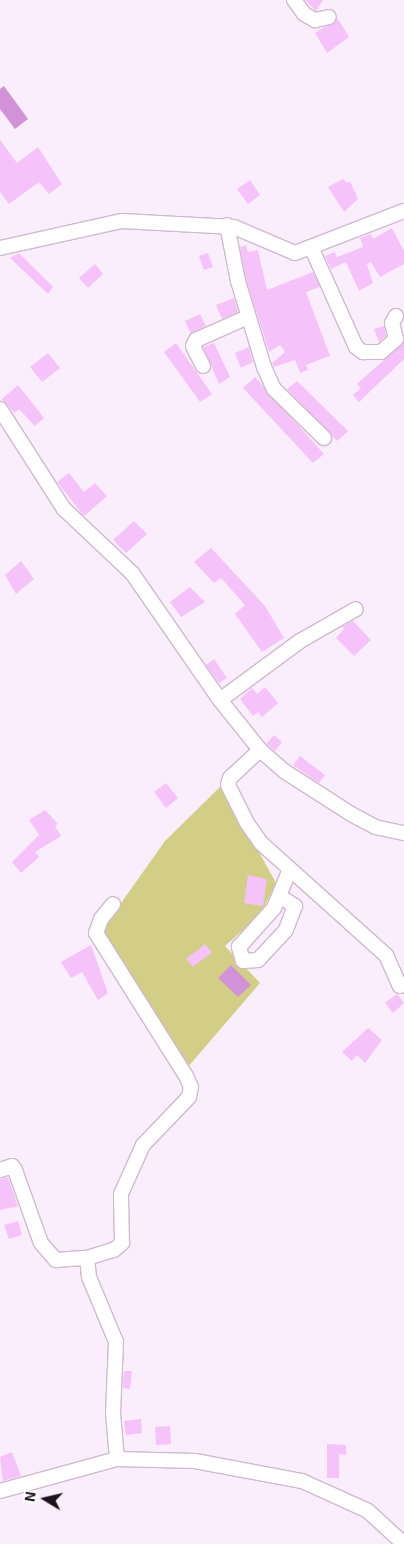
<!DOCTYPE html>
<style>
body{margin:0}
#map{position:relative;width:404px;height:1544px;overflow:hidden;background:#fbeefc;font-family:"Exo 2",sans-serif}
div>[style]{position:absolute}
[style*='--x']{left:calc(var(--x)*1px);top:calc(var(--y)*1px);width:calc(var(--w)*1px);rotate:calc(var(--a)*1deg)}
.green>*{inset:0;background:#d3ce86}
.water>*{inset:0;background:#d192d7}
.building>*{inset:0;background:#f5c2fa}
.roads{filter:drop-shadow(1px 0 #cfb9d0) drop-shadow(-1px 0 #cfb9d0) drop-shadow(0 1px #cfb9d0) drop-shadow(0 -1px #cfb9d0)}
.minor>*{height:14px;margin:-7px;padding:0 7px;transform-origin:7px;border-radius:7px;background:#fff}
span{translate:-50% -50%;white-space:nowrap;text-align:center;line-height:1.15;-webkit-text-stroke:4px #fff;paint-order:stroke}
.north{position:absolute;left:20px;top:1474px;width:50px;height:50px;-webkit-text-stroke:4px #fff;paint-order:stroke;rotate:279deg;font-size:14px;font-weight:700;line-height:20px;text-align:center;color:#1b131b}
.north::after{content:'';display:block;margin:auto;width:18px;height:22px;background:#1b131b;clip-path:polygon(50% 0,100% 100%,50% 72%,0 100%)}
</style>
<div id="map">
<div class="green">
<div style="clip-path:polygon(222px 785px,276px 883px,261px 914px,225px 946px,260px 983px,187px 1068px,103px 937px,104px 927px,165px 841px)"></div>
</div>
<div class="water">
<div style="clip-path:polygon(4px 86px,28px 119px,15px 129px,0 109px,0 89px)"></div>
<div style="clip-path:polygon(231px 965px,251px 985px,238px 997px,218px 978px)"></div>
</div>
<div class="building">
<div style="clip-path:polygon(305px 0,323px 0,316px 11px)"></div>
<div style="clip-path:polygon(338px 19px,349px 37px,327px 53px,315px 33px)"></div>
<div style="clip-path:polygon(0 140px,17px 163px,38px 147px,62px 184px,49px 194px,39px 182px,9px 204px,0 192px)"></div>
<div style="clip-path:polygon(343px 179px,347px 183px,350px 181px,358px 199px,344px 212px,328px 187px)"></div>
<div style="clip-path:polygon(250px 180px,260px 195px,248px 204px,237px 189px)"></div>
<div style="clip-path:polygon(392px 228px,404px 251px,404px 264px,380px 277px,371px 262px,367px 264px,373px 283px,359px 291px,346px 262px,331px 269px,325px 256px,335px 252px,337px 257px,363px 247px,360px 238px,371px 234px,373px 239px)"></div>
<div style="clip-path:polygon(246px 245px,248px 252px,258px 250px,267px 290px,313px 272px,320px 287px,306px 292px,330px 356px,306px 365px,308px 370px,300px 373px,295px 360px,274px 367px,272px 363px,285px 352px,280px 345px,269px 352px,246px 279px,240px 247px)"></div>
<div style="clip-path:polygon(19px 253px,53px 287px,48px 294px,10px 258px)"></div>
<div style="clip-path:polygon(208px 253px,213px 267px,204px 270px,199px 256px)"></div>
<div style="clip-path:polygon(95px 264px,103px 274px,88px 288px,79px 278px)"></div>
<div style="clip-path:polygon(234px 298px,238px 312px,222px 319px,216px 305px)"></div>
<div style="clip-path:polygon(200px 314px,206px 326px,191px 334px,185px 321px)"></div>
<div style="clip-path:polygon(384px 326px,386px 336px,379px 342px,374px 329px)"></div>
<div style="clip-path:polygon(404px 342px,404px 359px,359px 402px,353px 395px,361px 388px,357px 384px)"></div>
<div style="clip-path:polygon(176px 343px,212px 394px,200px 402px,164px 352px)"></div>
<div style="clip-path:polygon(214px 343px,230px 377px,219px 384px,203px 347px)"></div>
<div style="clip-path:polygon(249px 347px,253px 362px,241px 368px,235px 353px)"></div>
<div style="clip-path:polygon(48px 353px,60px 368px,42px 382px,30px 367px)"></div>
<div style="clip-path:polygon(255px 377px,324px 454px,313px 463px,243px 388px)"></div>
<div style="clip-path:polygon(297px 381px,348px 431px,337px 441px,287px 389px)"></div>
<div style="clip-path:polygon(18px 385px,44px 418px,35px 426px,19px 409px,14px 413px,2px 399px)"></div>
<div style="clip-path:polygon(69px 473px,84px 492px,95px 483px,107px 496px,84px 516px,57px 482px)"></div>
<div style="clip-path:polygon(134px 521px,147px 534px,126px 553px,113px 540px)"></div>
<div style="clip-path:polygon(211px 548px,265px 606px,284px 638px,262px 652px,235px 614px,245px 605px,221px 578px,214px 583px,194px 562px)"></div>
<div style="clip-path:polygon(21px 561px,34px 579px,16px 594px,5px 575px)"></div>
<div style="clip-path:polygon(190px 587px,205px 602px,181px 617px,170px 602px)"></div>
<div style="clip-path:polygon(353px 621px,371px 640px,354px 656px,336px 638px,344px 629px,342px 627px)"></div>
<div style="clip-path:polygon(214px 659px,227px 678px,219px 683px,206px 665px)"></div>
<div style="clip-path:polygon(265px 687px,278px 703px,262px 717px,258px 712px,253px 716px,240px 699px,252px 688px,257px 694px)"></div>
<div style="clip-path:polygon(274px 735px,282px 742px,275px 751px,266px 744px)"></div>
<div style="clip-path:polygon(300px 756px,325px 775px,319px 783px,293px 765px)"></div>
<div style="clip-path:polygon(166px 783px,178px 798px,166px 808px,154px 792px)"></div>
<div style="clip-path:polygon(45px 810px,58px 824px,55px 826px,61px 836px,35px 852px,39px 857px,21px 873px,12px 862px,39px 835px,29px 820px)"></div>
<div style="clip-path:polygon(248px 875px,267px 879px,263px 906px,244px 903px)"></div>
<div style="clip-path:polygon(205px 944px,212px 952px,193px 967px,186px 959px)"></div>
<div style="clip-path:polygon(91px 945px,108px 993px,98px 1000px,82px 972px,71px 978px,61px 962px)"></div>
<div style="clip-path:polygon(397px 994px,404px 1003px,393px 1013px,385px 1003px)"></div>
<div style="clip-path:polygon(368px 1028px,382px 1040px,365px 1063px,357px 1055px,352px 1061px,342px 1052px)"></div>
<div style="clip-path:polygon(8px 1177px,18px 1206px,0 1210px,0 1179px)"></div>
<div style="clip-path:polygon(18px 1221px,22px 1235px,9px 1239px,4px 1225px)"></div>
<div style="clip-path:polygon(124px 1371px,132px 1371px,130px 1389px,123px 1388px)"></div>
<div style="clip-path:polygon(141px 1419px,142px 1433px,126px 1435px,124px 1421px)"></div>
<div style="clip-path:polygon(170px 1426px,171px 1444px,156px 1445px,155px 1427px)"></div>
<div style="clip-path:polygon(327px 1444px,346px 1445px,346px 1455px,339px 1454px,339px 1478px,327px 1478px)"></div>
<div style="clip-path:polygon(12px 1452px,21px 1476px,3px 1481px,0 1457px)"></div>
</div>
<div class="roads">
<div class="minor">
<div style="--x:294;--y:0;--w:17;--a:54"></div>
<div style="--x:304;--y:14;--w:13;--a:29"></div>
<div style="--x:315;--y:20;--w:14;--a:-12"></div>
<div style="--x:227;--y:225;--w:57;--a:78.9"></div>
<div style="--x:238;--y:281;--w:90;--a:73.2"></div>
<div style="--x:264;--y:367;--w:24;--a:66"></div>
<div style="--x:274;--y:389;--w:70;--a:44.4"></div>
<div style="--x:0;--y:248;--w:125;--a:-12.5"></div>
<div style="--x:122;--y:221;--w:112;--a:3.1"></div>
<div style="--x:234;--y:227;--w:66;--a:23.1"></div>
<div style="--x:295;--y:253;--w:117;--a:-21.1"></div>
<div style="--x:312;--y:249;--w:107;--a:65.8"></div>
<div style="--x:356;--y:347;--w:9;--a:36"></div>
<div style="--x:363;--y:352;--w:18;--a:0"></div>
<div style="--x:381;--y:352;--w:20;--a:-41"></div>
<div style="--x:396;--y:339;--w:16;--a:-104"></div>
<div style="--x:392;--y:323;--w:8;--a:-60"></div>
<div style="--x:203;--y:366;--w:22;--a:-117"></div>
<div style="--x:193;--y:346;--w:7;--a:-63"></div>
<div style="--x:196;--y:340;--w:57;--a:-23.9"></div>
<div style="--x:0;--y:409;--w:119;--a:57.4"></div>
<div style="--x:64;--y:509;--w:93;--a:43.3"></div>
<div style="--x:132;--y:573;--w:155;--a:55.3"></div>
<div style="--x:220;--y:700;--w:64;--a:51.3"></div>
<div style="--x:260;--y:750;--w:32;--a:41"></div>
<div style="--x:284;--y:771;--w:80;--a:32.7"></div>
<div style="--x:351;--y:814;--w:27;--a:28"></div>
<div style="--x:375;--y:827;--w:30;--a:12"></div>
<div style="--x:220;--y:700;--w:99;--a:-36.4"></div>
<div style="--x:300;--y:641;--w:64;--a:-29.7"></div>
<div style="--x:260;--y:750;--w:41;--a:137"></div>
<div style="--x:230;--y:778;--w:7;--a:106"></div>
<div style="--x:228;--y:785;--w:42;--a:63.4"></div>
<div style="--x:247;--y:823;--w:24;--a:55"></div>
<div style="--x:261;--y:843;--w:168;--a:41.9"></div>
<div style="--x:386;--y:955;--w:34;--a:66"></div>
<div style="--x:281;--y:897;--w:17;--a:33"></div>
<div style="--x:295;--y:906;--w:26;--a:111"></div>
<div style="--x:286;--y:930;--w:41;--a:133"></div>
<div style="--x:258;--y:960;--w:15;--a:176"></div>
<div style="--x:243;--y:961;--w:15;--a:-106"></div>
<div style="--x:239;--y:947;--w:52;--a:-48.1"></div>
<div style="--x:274;--y:908;--w:42;--a:-67.7"></div>
<div style="--x:0;--y:1170;--w:13;--a:-18"></div>
<div style="--x:12;--y:1166;--w:5;--a:53"></div>
<div style="--x:15;--y:1170;--w:77;--a:70.4"></div>
<div style="--x:41;--y:1243;--w:23;--a:49"></div>
<div style="--x:56;--y:1260;--w:31;--a:-4"></div>
<div style="--x:87;--y:1258;--w:28;--a:-17"></div>
<div style="--x:114;--y:1250;--w:11;--a:-41"></div>
<div style="--x:122;--y:1243;--w:49;--a:-91.2"></div>
<div style="--x:121;--y:1194;--w:54;--a:-65.8"></div>
<div style="--x:143;--y:1145;--w:66;--a:-46.2"></div>
<div style="--x:189;--y:1097;--w:10;--a:-79"></div>
<div style="--x:191;--y:1087;--w:12;--a:-114"></div>
<div style="--x:186;--y:1076;--w:169;--a:-122.2"></div>
<div style="--x:96;--y:933;--w:15;--a:-70"></div>
<div style="--x:101;--y:919;--w:19;--a:-51"></div>
<div style="--x:87;--y:1258;--w:19;--a:84"></div>
<div style="--x:89;--y:1277;--w:70;--a:67.4"></div>
<div style="--x:116;--y:1342;--w:71;--a:92.4"></div>
<div style="--x:113;--y:1413;--w:46;--a:85"></div>
<div style="--x:0;--y:1491;--w:121;--a:-15.3"></div>
<div style="--x:117;--y:1459;--w:78;--a:1.5"></div>
<div style="--x:195;--y:1461;--w:109;--a:10.6"></div>
<div style="--x:302;--y:1481;--w:72;--a:24.4"></div>
<div style="--x:368;--y:1511;--w:49;--a:42.5"></div>
</div>
</div>
<div class="north">N</div>
</div>
